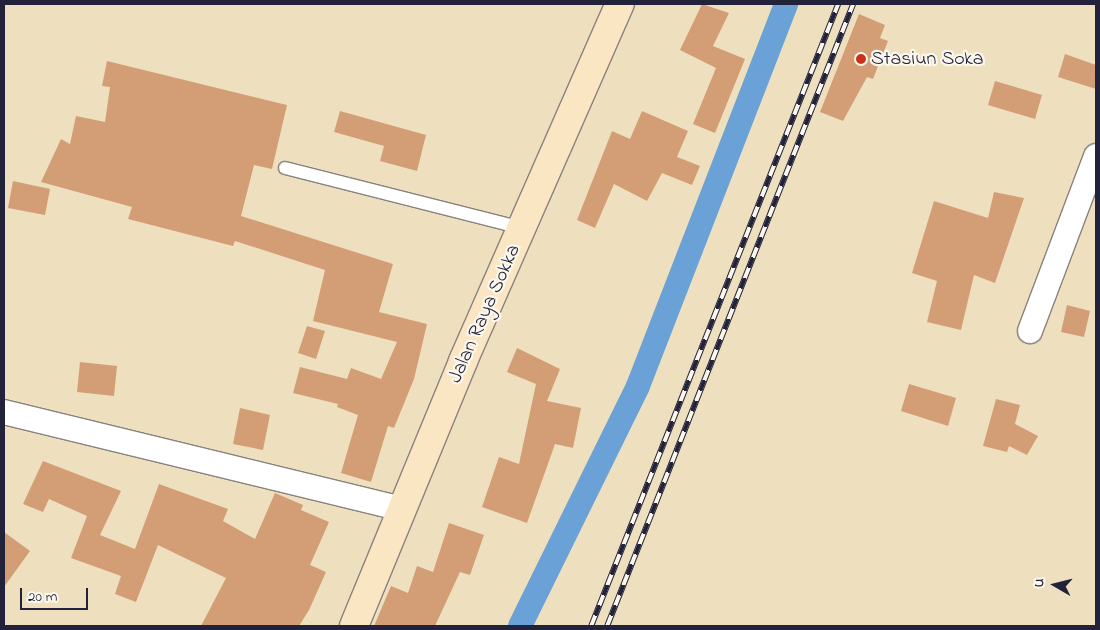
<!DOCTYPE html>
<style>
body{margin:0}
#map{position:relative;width:1100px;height:630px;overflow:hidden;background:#eee0bf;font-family:"Indie Flower",sans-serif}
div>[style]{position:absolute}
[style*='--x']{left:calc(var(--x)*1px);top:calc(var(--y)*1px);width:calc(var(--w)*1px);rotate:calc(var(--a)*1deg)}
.canal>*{height:24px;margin:-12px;padding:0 12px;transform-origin:12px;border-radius:12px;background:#6aa1d7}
.building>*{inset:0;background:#d39e76}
.roads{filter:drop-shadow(1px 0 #88817d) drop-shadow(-1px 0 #88817d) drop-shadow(0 1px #88817d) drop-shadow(0 -1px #88817d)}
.service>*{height:12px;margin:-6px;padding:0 6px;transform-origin:6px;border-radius:6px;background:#fff}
.minor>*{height:24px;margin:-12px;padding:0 12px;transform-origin:12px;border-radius:12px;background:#fff}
.secondary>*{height:28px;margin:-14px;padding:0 14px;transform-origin:14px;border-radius:14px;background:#fbe6c4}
.rail>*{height:5.5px;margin-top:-2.75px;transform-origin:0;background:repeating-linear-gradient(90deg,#fbf7ec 0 11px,#22223b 0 22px);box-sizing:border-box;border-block:1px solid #22223b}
.dots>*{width:14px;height:14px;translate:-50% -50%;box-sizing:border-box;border:2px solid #fbf7ec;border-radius:50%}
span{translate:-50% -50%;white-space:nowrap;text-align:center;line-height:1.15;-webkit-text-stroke:4.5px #fbf7ec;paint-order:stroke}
.poi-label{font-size:20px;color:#22223b}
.left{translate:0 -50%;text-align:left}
.street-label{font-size:20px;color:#22223b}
.frame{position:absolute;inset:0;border:5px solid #22223b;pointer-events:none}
.north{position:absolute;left:1030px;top:560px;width:50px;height:50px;-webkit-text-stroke:4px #fbf7ec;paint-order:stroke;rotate:278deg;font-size:14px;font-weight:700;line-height:20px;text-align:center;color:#22223b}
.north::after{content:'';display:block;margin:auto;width:18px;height:22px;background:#22223b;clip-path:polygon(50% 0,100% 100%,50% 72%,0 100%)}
.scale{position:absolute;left:20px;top:588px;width:68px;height:22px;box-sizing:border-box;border:2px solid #22223b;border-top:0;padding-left:6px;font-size:15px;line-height:18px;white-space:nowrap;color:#22223b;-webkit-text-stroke:4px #fbf7ec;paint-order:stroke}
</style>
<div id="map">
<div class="canal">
<div style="--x:520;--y:626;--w:267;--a:-63.8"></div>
<div style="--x:638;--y:386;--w:410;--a:-68.8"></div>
</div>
<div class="building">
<div style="clip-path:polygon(702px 4px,729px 13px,713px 46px,745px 59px,715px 133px,693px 124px,716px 68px,680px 50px)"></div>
<div style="clip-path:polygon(859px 14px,885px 25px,880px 38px,888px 41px,873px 79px,867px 77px,843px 121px,820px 112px)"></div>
<div style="clip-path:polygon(1065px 54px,1096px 65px,1096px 89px,1058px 77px)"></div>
<div style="clip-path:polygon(107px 61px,287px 105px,272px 169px,254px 165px,241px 216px,393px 264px,379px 312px,427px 324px,414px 379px,394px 428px,388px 426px,371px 482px,341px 473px,358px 415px,337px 407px,338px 404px,293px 393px,300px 367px,347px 379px,351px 368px,381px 379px,397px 342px,313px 321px,325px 270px,235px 241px,233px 246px,128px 219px,132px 207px,41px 182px,61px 139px,70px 144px,76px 116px,105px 122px,110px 87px,102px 86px)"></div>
<div style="clip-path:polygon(995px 81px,1042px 95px,1035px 119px,988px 105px)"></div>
<div style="clip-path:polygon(340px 111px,426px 135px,417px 171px,380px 161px,384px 146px,334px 132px)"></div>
<div style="clip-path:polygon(642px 111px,688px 131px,677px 157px,700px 166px,692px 185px,662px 173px,647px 201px,614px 184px,595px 228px,577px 220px,612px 131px,630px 139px)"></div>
<div style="clip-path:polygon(13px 181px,50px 189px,45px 215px,8px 208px)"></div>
<div style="clip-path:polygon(994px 192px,1024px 198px,995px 283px,974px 275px,961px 330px,927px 322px,937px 281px,912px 273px,934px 201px,988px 218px)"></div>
<div style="clip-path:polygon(1067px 305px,1090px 311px,1084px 337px,1061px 332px)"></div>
<div style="clip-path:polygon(307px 326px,325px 331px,316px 359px,298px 353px)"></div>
<div style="clip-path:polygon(517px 348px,560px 369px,547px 401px,581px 408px,573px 448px,555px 444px,527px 523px,482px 507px,499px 457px,519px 464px,536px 384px,507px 372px)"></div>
<div style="clip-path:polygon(80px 362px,117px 366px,114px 396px,77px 392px)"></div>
<div style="clip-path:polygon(909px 384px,956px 398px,948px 426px,901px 411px)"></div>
<div style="clip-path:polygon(996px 399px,1020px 405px,1015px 424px,1038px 436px,1027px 455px,1009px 446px,1007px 452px,983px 446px)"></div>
<div style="clip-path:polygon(240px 408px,270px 415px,263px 450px,233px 444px)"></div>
<div style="clip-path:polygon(43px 461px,121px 491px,100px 535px,135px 549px,159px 484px,228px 509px,223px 521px,255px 539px,275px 493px,303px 505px,301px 510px,329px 522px,310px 565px,326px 572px,309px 610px,299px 626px,201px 626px,226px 578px,158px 545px,136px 602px,115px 594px,121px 576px,71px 558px,87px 516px,49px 499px,43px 512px,23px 504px)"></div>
<div style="clip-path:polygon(449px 523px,484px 535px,470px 575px,460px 572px,435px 626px,374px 626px,391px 586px,408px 593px,417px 566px,433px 572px)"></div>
<div style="clip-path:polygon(4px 532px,30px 551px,4px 587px)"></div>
</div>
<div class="roads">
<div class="service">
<div style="--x:285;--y:168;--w:244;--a:14.2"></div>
</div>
<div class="minor">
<div style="--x:1030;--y:331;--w:187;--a:-69.3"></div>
<div style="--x:4;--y:412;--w:411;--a:13.7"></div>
</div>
<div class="secondary">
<div style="--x:354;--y:626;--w:287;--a:-67.6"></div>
<div style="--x:463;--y:361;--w:390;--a:-66.3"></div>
</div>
</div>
<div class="rail">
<div style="--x:591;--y:626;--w:669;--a:-68.34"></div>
<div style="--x:607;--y:626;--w:669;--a:-68.42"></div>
</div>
<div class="dots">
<div style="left:861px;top:59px;background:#c8321e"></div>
</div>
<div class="poi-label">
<span class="left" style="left:871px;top:59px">Stasiun Soka</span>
</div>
<div class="street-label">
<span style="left:485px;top:314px;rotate:-66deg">Jalan Raya Sokka</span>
</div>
<div class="frame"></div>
<div class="north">U</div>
<div class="scale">20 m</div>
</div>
